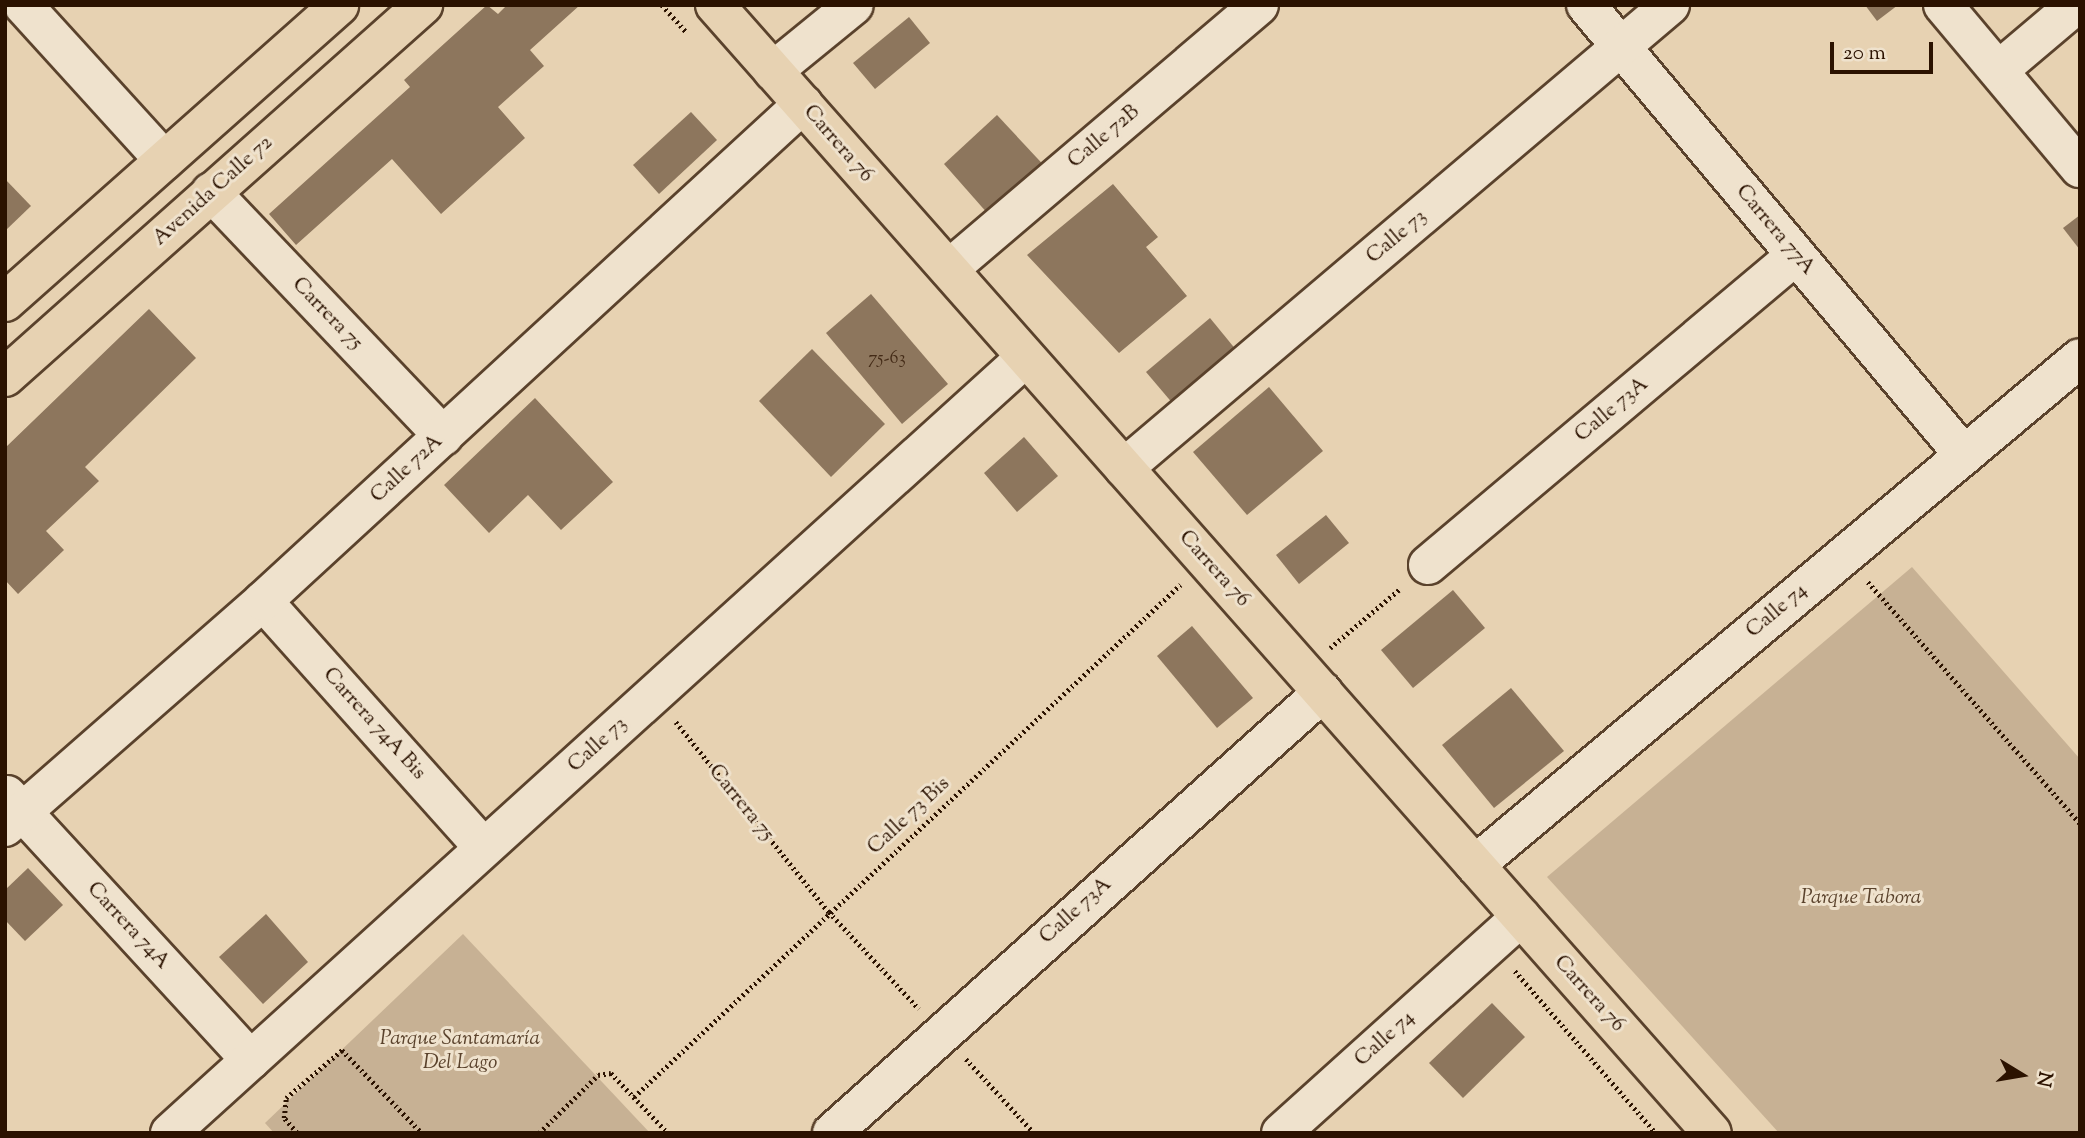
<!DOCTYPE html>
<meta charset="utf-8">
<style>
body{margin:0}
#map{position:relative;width:2085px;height:1138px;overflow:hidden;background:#e7d2b2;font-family:"Sorts Mill Goudy",serif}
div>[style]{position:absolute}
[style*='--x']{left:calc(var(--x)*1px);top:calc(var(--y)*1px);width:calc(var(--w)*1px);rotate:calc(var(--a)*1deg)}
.green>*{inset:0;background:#c7b194}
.building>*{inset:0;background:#8d765d}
.path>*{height:4.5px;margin-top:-2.25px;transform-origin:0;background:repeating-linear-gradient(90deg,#2b1200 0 2px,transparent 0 5.5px)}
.roads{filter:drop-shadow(2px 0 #5a422c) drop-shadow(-2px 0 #5a422c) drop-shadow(0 2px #5a422c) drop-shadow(0 -2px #5a422c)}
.minor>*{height:38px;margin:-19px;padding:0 19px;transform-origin:19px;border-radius:19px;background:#efe2cd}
.major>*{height:38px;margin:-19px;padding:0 19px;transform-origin:19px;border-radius:19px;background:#e7d2b2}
span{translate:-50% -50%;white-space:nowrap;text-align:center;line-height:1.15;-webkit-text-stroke:6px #efe2cd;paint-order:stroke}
.number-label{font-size:18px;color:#442b17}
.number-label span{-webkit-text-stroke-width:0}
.street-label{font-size:21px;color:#2b1200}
.park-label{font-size:21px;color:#5a422c;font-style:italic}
.frame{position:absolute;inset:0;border:7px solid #2b1200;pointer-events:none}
.north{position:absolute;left:1987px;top:1040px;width:70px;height:70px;-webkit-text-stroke:5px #efe2cd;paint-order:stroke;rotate:101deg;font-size:19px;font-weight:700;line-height:28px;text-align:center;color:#2b1200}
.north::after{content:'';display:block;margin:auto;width:24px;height:32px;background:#2b1200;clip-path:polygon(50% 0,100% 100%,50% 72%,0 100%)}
.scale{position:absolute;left:1830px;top:42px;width:103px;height:32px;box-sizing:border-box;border:4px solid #2b1200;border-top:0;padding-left:9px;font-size:21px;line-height:24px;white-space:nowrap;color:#2b1200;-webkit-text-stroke:5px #efe2cd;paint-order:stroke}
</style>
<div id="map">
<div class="green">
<div style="clip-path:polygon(1912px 567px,2080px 759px,2080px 1133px,1779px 1133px,1547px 877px)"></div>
<div style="clip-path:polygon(463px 934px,650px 1133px,274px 1133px,265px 1123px)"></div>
</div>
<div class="building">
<div style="clip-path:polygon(487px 5px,498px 14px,507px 5px,580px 5px,530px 50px,544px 66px,498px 107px,525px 138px,441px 214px,392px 159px,296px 245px,269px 214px,410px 87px,404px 80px)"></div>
<div style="clip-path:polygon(1865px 5px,1898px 5px,1877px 21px)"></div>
<div style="clip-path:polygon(909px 17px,930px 43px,875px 89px,853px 63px)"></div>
<div style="clip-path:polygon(691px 112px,717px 140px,659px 194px,633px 165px)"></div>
<div style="clip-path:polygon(997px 115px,1051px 173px,996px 223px,944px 164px)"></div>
<div style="clip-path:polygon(5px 179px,31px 206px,5px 231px)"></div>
<div style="clip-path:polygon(1113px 184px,1158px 237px,1146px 247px,1187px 296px,1119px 353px,1027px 255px)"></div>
<div style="clip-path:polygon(2080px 215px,2080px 250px,2063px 228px)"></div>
<div style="clip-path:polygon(871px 294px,948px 384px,902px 424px,826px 333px)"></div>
<div style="clip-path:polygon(149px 309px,196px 358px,85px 467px,99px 481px,46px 531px,64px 550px,18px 594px,5px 580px,5px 448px)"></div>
<div style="clip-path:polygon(1210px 318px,1237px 351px,1174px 405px,1146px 372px)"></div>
<div style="clip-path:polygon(812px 349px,885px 424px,831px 477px,759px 401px)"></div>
<div style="clip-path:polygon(1269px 387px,1323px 451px,1247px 515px,1193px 452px)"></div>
<div style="clip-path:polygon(535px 398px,613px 482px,561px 530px,528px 495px,489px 533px,444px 485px)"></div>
<div style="clip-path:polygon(1024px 437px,1058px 476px,1017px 512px,984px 473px)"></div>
<div style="clip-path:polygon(1326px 515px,1349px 543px,1299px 584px,1276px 555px)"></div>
<div style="clip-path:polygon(1453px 590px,1485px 628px,1413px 688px,1381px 650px)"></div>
<div style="clip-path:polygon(1192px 626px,1253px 698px,1217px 728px,1157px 656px)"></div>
<div style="clip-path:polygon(1511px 688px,1564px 751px,1494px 808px,1442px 745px)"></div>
<div style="clip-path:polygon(28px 868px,63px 905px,25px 941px,5px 920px,5px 890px)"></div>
<div style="clip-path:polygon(266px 914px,308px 962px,263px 1004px,219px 957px)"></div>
<div style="clip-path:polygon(1492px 1003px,1525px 1037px,1463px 1098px,1429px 1063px)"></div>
</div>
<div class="path">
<div style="--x:662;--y:5;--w:38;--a:48"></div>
<div style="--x:1868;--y:582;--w:321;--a:48.7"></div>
<div style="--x:1330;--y:648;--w:93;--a:-40.2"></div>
<div style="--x:676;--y:722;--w:244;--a:51.2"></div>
<div style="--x:829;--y:912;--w:132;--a:47.1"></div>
<div style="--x:1515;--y:971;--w:215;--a:49"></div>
<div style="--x:966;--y:1059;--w:100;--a:47.4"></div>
<div style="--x:634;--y:1097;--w:749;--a:-43.16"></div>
<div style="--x:297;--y:1133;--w:20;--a:-131"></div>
<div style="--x:284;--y:1118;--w:20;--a:-84"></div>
<div style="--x:286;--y:1098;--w:74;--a:-40.6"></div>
<div style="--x:342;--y:1050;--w:115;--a:46.1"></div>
<div style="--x:539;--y:1133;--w:83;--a:-44.5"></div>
<div style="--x:598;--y:1075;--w:13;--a:-9"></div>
<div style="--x:611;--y:1073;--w:83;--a:46.5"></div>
</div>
<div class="roads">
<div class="minor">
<div style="--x:23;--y:5;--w:210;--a:47.7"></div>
<div style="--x:1586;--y:5;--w:588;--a:49.97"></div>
<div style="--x:1943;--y:5;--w:213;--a:50"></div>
<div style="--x:1999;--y:70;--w:101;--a:-40.2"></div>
<div style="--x:773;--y:71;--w:104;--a:-39.2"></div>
<div style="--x:211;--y:192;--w:337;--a:46.4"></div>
<div style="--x:949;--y:269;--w:407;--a:-40.4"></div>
<div style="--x:1124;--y:468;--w:716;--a:-40.3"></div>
<div style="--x:1428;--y:565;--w:481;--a:-40.1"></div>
<div style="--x:263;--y:601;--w:331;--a:48.2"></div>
<div style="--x:7;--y:795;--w:360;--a:47.4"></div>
<div style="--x:5;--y:827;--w:343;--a:-41.2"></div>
<div style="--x:263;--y:601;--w:734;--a:-42.63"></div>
<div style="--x:1475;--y:865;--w:789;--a:-39.96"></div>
<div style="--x:170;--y:1133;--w:1155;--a:-42.19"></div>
<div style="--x:832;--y:1133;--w:660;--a:-41.93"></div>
<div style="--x:1281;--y:1133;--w:323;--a:-42"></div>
</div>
<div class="major">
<div style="--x:715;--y:5;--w:1505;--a:48.53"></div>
<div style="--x:5;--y:302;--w:447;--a:-41.6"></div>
<div style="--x:5;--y:377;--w:560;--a:-41.67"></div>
</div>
</div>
<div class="number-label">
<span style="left:887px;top:359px">75-63</span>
</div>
<div class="street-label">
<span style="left:1104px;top:137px;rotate:-40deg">Calle 72B</span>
<span style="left:838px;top:144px;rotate:49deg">Carrera 76</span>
<span style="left:213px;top:191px;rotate:-42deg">Avenida Calle 72</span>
<span style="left:1775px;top:230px;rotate:50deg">Carrera 77A</span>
<span style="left:1397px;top:237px;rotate:-40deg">Calle 73</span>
<span style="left:327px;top:314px;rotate:46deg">Carrera 75</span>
<span style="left:1612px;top:410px;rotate:-40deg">Calle 73A</span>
<span style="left:407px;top:469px;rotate:-43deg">Calle 72A</span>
<span style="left:1214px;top:569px;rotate:48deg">Carrera 76</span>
<span style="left:1777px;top:611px;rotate:-40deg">Calle 74</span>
<span style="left:374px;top:724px;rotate:48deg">Carrera 74A Bis</span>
<span style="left:598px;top:745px;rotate:-42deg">Calle 73</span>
<span style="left:741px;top:803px;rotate:51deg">Carrera 75</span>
<span style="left:909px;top:816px;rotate:-43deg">Calle 73 Bis</span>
<span style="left:1076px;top:911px;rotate:-42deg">Calle 73A</span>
<span style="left:128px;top:926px;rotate:47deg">Carrera 74A</span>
<span style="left:1589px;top:994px;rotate:48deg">Carrera 76</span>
<span style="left:1385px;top:1039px;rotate:-42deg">Calle 74</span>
</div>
<div class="park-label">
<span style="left:1861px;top:898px">Parque Tabora</span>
<span style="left:460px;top:1051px">Parque Santamaría<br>Del Lago</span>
</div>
<div class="frame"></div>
<div class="north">N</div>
<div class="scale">20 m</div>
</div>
